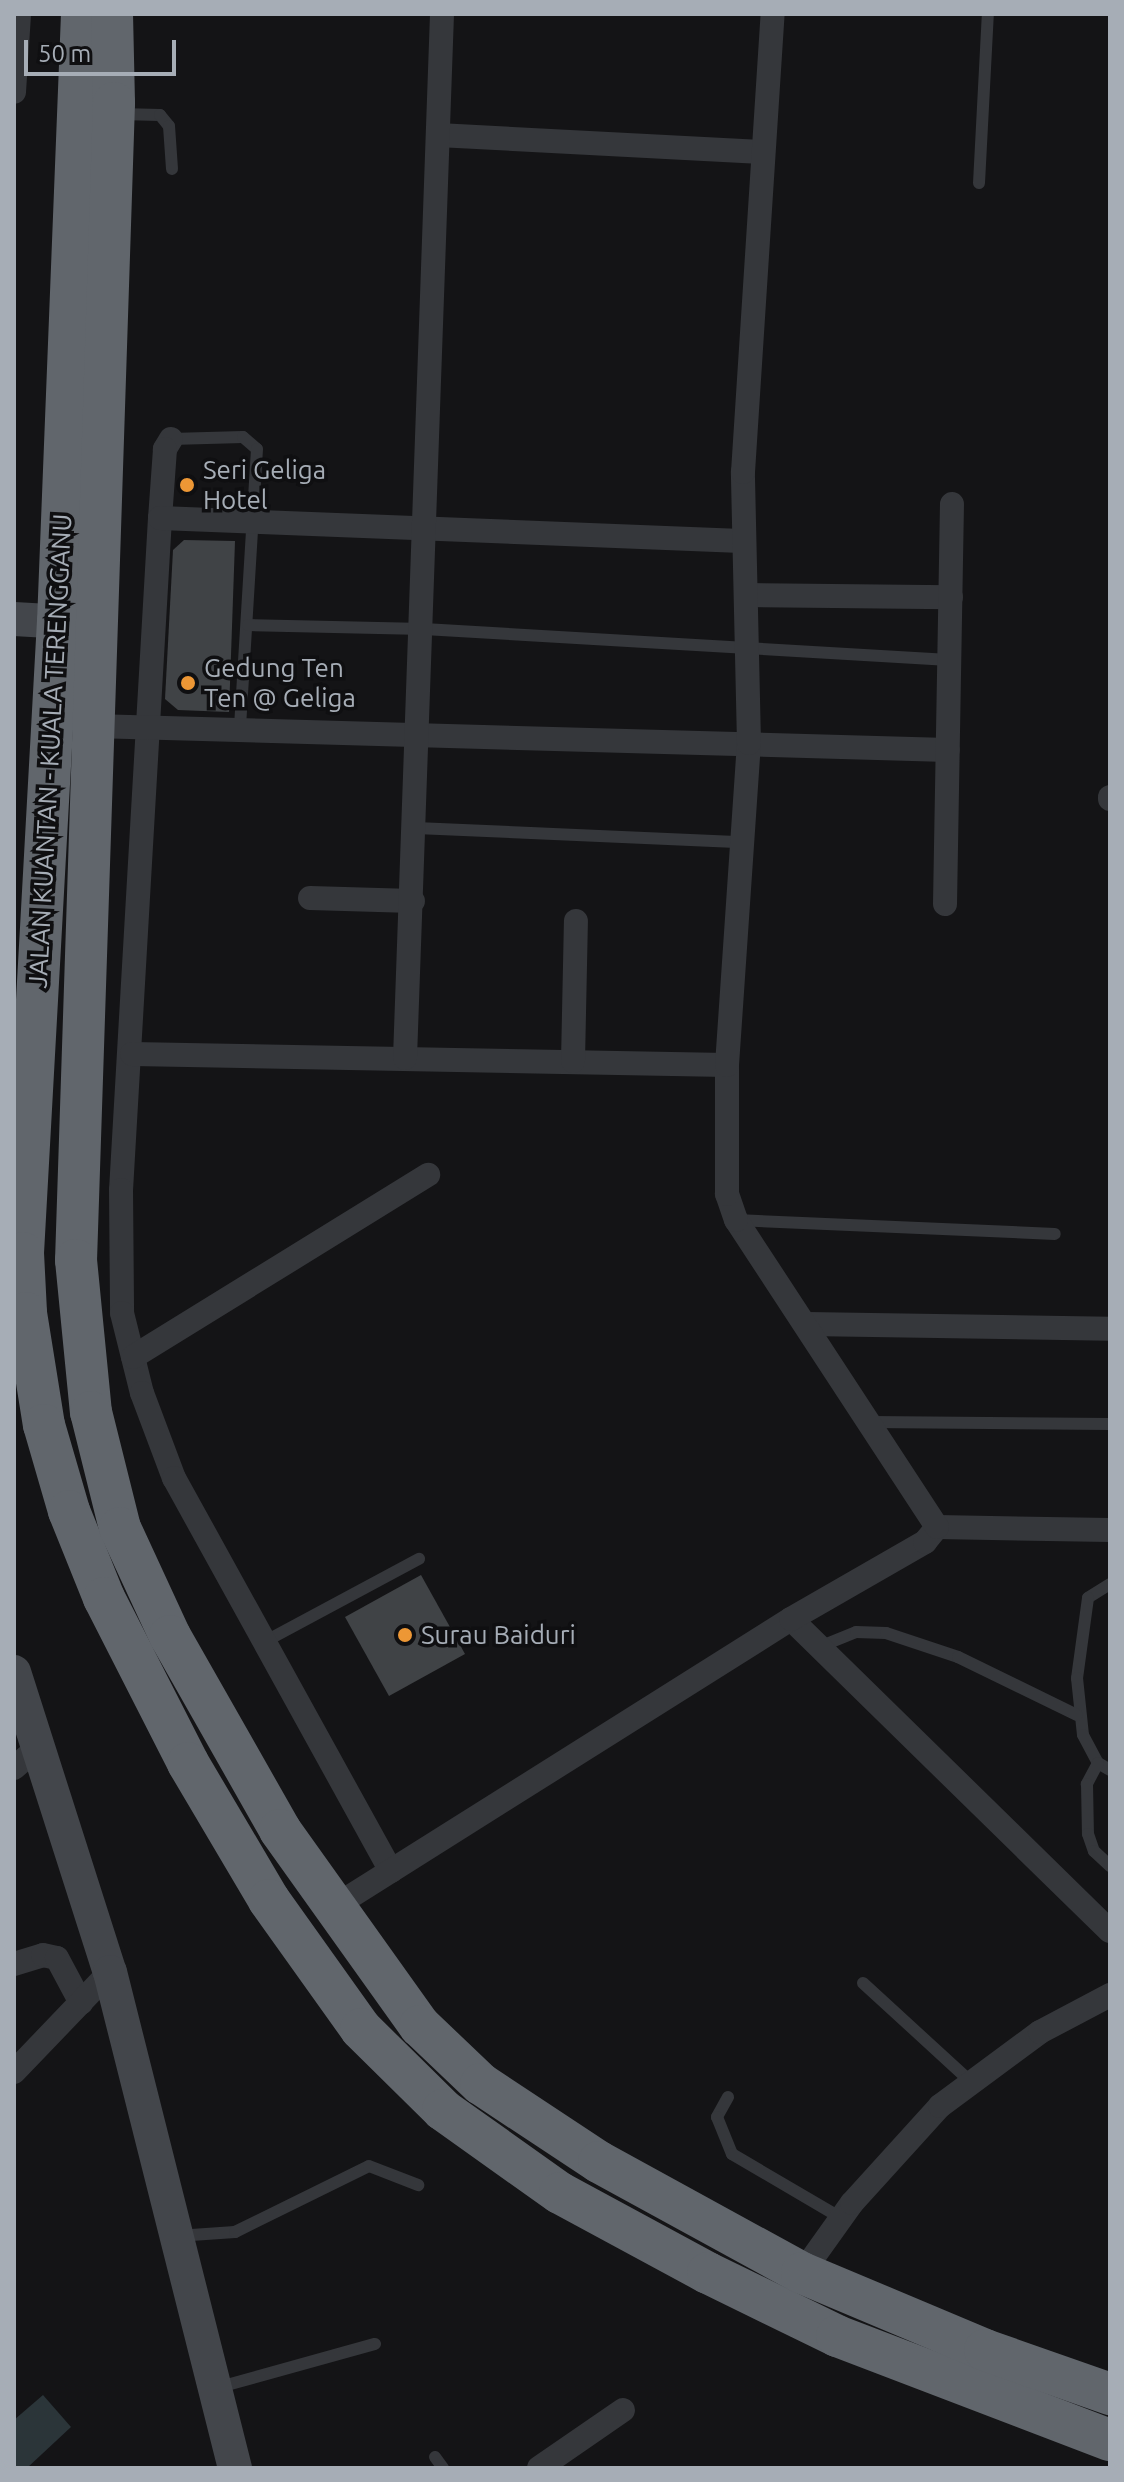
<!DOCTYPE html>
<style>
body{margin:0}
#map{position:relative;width:1124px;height:2482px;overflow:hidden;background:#141416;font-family:Ubuntu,sans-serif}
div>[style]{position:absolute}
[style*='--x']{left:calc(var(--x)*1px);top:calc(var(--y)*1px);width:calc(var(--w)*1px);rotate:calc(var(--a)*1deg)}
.water>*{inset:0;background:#2b3539}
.building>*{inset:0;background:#404346}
.lane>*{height:12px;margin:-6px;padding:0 6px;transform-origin:6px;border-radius:6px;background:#35373b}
.street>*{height:24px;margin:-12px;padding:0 12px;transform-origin:12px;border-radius:12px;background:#35373b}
.secondary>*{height:34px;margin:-17px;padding:0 17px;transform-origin:17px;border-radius:17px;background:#43464b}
.highway>*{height:42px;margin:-21px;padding:0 21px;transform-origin:21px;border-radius:21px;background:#61666c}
.dots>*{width:22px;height:22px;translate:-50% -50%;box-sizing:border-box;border:4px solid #0f0f11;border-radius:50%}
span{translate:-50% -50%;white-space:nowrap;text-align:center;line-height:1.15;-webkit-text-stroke:7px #0f0f11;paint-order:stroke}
.poi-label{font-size:26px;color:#a6adb6}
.left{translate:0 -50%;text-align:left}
.street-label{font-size:26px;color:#a6adb6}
.frame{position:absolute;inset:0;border:16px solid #a6adb6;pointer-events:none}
.scale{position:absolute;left:24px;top:40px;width:152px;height:36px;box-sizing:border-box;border:4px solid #a6adb6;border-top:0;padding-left:10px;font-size:24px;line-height:28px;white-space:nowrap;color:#a6adb6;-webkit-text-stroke:6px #0f0f11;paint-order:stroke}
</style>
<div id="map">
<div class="water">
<div style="clip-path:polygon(43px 2395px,71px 2427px,27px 2468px,14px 2468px,14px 2420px)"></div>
</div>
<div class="building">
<div style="clip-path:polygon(184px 540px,235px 541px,229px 712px,178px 710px,165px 699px,173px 550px)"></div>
<div style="clip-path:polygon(421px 1575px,465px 1654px,389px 1696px,345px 1617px)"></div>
</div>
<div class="lane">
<div style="--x:120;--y:114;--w:40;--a:1.4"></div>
<div style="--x:160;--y:115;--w:14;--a:51"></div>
<div style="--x:169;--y:126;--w:43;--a:86"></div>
<div style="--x:979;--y:183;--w:169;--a:-87"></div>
<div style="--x:171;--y:439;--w:72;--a:-1.6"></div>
<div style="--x:243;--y:437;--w:18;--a:41"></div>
<div style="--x:257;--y:449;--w:282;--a:93.5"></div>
<div style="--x:248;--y:625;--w:176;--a:1.3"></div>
<div style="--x:424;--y:629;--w:526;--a:3.38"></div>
<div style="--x:416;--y:828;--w:326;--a:2.5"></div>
<div style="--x:736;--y:1220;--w:319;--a:2.5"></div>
<div style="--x:870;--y:1422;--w:240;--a:0.5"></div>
<div style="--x:1110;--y:1584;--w:26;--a:148"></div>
<div style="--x:1088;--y:1598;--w:81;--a:97.8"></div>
<div style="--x:1077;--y:1678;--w:57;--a:84"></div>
<div style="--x:1083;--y:1735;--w:32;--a:62"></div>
<div style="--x:1098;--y:1763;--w:14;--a:30"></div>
<div style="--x:264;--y:1642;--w:176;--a:-28.2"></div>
<div style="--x:819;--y:1647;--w:40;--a:-22"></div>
<div style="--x:856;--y:1632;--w:30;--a:2"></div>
<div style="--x:886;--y:1633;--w:76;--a:18.4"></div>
<div style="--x:958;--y:1657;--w:132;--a:26"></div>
<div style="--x:1098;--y:1763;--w:24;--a:118"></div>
<div style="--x:1087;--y:1784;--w:50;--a:88.9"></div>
<div style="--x:1088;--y:1834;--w:18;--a:71"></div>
<div style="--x:1094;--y:1851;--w:22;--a:43"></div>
<div style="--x:863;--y:1983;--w:145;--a:42.5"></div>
<div style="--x:728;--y:2097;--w:23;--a:119"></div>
<div style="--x:717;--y:2117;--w:40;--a:68"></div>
<div style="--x:732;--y:2154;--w:126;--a:30.4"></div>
<div style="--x:177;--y:2236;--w:58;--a:-3.9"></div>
<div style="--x:235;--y:2232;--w:149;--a:-26.2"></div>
<div style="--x:369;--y:2166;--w:53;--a:21.2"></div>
<div style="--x:216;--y:2388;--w:165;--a:-15.5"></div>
<div style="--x:435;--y:2457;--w:14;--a:54"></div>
</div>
<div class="street">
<div style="--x:14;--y:92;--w:78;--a:-86.3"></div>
<div style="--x:438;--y:135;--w:324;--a:3"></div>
<div style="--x:171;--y:439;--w:12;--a:121"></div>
<div style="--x:165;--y:449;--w:69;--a:94.1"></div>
<div style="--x:160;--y:518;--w:673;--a:93.32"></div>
<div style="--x:121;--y:1190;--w:123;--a:89.5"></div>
<div style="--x:122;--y:1313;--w:82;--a:76"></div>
<div style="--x:142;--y:1393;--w:91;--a:69.4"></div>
<div style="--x:174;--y:1478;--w:449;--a:61.1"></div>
<div style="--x:160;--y:518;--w:582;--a:2.26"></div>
<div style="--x:746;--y:595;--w:205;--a:0.6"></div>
<div style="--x:93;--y:726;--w:855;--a:1.61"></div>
<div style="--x:1110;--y:797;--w:2;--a:90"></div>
<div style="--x:310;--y:898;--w:103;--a:1.7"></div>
<div style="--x:945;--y:904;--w:400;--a:-89"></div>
<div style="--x:132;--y:1054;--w:595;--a:1.06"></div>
<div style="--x:405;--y:1058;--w:1045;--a:-87.97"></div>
<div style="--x:573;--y:1061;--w:140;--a:-88.8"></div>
<div style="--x:807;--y:1324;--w:303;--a:0.9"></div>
<div style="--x:133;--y:1357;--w:347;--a:-31.7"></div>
<div style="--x:937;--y:1527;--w:173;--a:1"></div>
<div style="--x:791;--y:1619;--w:446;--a:44.4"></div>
<div style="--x:14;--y:1768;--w:32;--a:-41"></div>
<div style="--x:332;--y:1908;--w:542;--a:-32.2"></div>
<div style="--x:791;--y:1619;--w:155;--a:-29.9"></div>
<div style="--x:925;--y:1542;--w:19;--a:-51"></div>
<div style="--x:937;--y:1527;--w:367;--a:-123.2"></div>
<div style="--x:736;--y:1220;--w:28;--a:-109"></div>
<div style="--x:727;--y:1194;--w:129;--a:-90"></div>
<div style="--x:727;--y:1065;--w:323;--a:-86.1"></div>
<div style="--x:749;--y:743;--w:271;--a:-91.3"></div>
<div style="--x:743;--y:472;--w:459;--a:-86.3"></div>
<div style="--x:14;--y:1964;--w:30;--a:-17"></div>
<div style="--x:43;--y:1955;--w:14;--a:12"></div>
<div style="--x:57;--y:1958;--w:51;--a:61.9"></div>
<div style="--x:14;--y:2072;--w:139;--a:-46.2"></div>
<div style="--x:802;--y:2273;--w:86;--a:-54.5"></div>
<div style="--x:852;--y:2203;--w:131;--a:-47.8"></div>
<div style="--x:940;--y:2106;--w:124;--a:-36.5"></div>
<div style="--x:1040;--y:2032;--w:79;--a:-27.9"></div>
<div style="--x:539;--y:2468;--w:102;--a:-34.6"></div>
</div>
<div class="secondary">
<div style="--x:14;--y:619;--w:70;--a:3.3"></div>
<div style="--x:14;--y:1672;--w:315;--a:72.3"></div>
<div style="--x:110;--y:1972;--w:512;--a:75.86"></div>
</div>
<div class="highway">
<div style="--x:82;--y:14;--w:607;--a:92.26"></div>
<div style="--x:58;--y:621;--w:633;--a:93.17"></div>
<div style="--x:23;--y:1253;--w:60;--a:87.1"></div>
<div style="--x:26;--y:1313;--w:113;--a:80.9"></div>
<div style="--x:44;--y:1425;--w:90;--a:73.8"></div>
<div style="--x:69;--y:1511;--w:94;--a:68.1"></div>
<div style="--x:104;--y:1598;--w:185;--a:63"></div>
<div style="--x:188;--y:1763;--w:159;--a:59.4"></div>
<div style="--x:269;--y:1900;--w:158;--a:54.5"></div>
<div style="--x:361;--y:2029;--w:115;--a:44.6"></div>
<div style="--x:443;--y:2110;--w:143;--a:35.4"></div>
<div style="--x:560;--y:2193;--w:168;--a:28.4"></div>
<div style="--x:708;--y:2273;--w:144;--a:26"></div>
<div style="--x:837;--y:2336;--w:292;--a:20.9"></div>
<div style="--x:112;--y:14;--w:89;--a:88.7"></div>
<div style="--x:114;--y:103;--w:1158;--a:91.88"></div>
<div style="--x:76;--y:1260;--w:153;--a:84.4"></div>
<div style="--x:91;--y:1412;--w:120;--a:76"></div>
<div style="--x:120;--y:1528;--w:119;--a:65.2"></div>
<div style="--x:170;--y:1636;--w:223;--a:60.4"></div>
<div style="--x:280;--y:1830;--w:241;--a:54.5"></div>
<div style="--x:420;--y:2026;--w:84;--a:43.6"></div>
<div style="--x:481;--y:2084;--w:141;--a:33.5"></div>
<div style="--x:599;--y:2162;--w:231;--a:28.7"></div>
<div style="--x:802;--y:2273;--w:199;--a:22.8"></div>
<div style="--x:985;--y:2350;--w:133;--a:19.4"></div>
</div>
<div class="dots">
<div style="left:187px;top:485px;background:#ed9735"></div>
<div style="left:188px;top:683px;background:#ed9735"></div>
<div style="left:405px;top:1635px;background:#ed9735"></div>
</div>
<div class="poi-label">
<span class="left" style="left:203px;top:485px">Seri Geliga<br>Hotel</span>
<span class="left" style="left:204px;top:683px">Gedung Ten<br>Ten @ Geliga</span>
<span class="left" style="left:421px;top:1635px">Surau Baiduri</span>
</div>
<div class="street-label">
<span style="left:50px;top:751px;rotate:-87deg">JALAN KUANTAN - KUALA TERENGGANU</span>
</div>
<div class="frame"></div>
<div class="scale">50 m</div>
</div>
